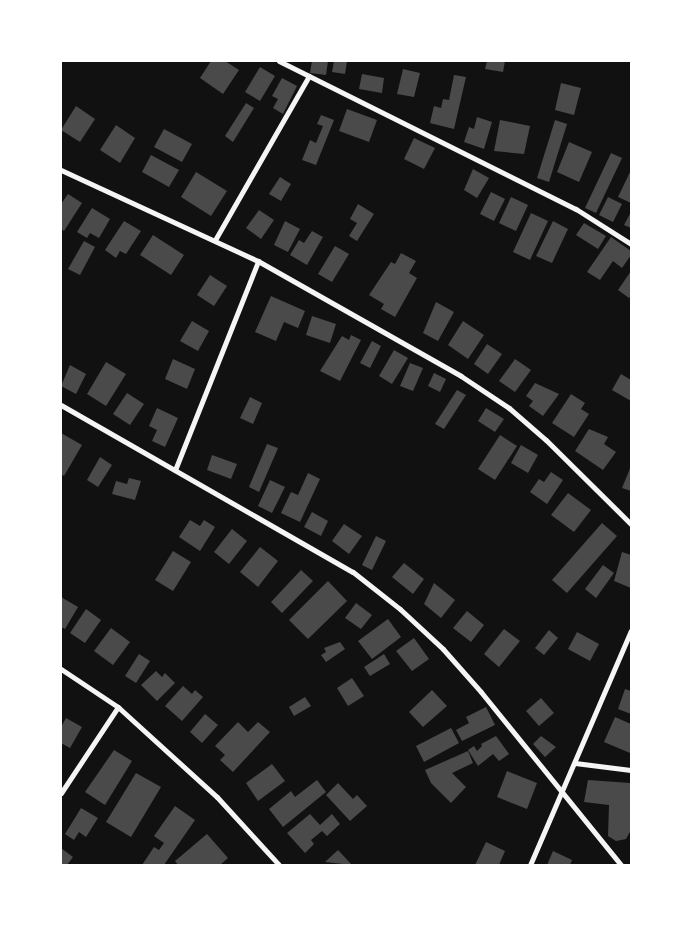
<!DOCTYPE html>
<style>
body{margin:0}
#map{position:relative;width:692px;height:926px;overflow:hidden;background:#111;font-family:"Fira Sans Condensed",sans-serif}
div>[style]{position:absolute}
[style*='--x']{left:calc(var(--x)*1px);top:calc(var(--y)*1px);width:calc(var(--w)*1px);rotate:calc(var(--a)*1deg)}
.building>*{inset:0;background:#4a4a4a}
.minor>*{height:5px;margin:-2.5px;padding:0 2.5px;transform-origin:2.5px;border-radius:2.5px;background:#f5f5f5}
span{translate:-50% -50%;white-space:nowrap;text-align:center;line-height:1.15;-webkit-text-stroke:4px #fff;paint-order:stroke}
.frame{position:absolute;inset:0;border:62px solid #fff;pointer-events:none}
</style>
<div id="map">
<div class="building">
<div style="clip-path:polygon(211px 61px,225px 61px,239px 70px,223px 94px,200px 78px)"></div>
<div style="clip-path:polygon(312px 61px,328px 61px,326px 75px,310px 73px)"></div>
<div style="clip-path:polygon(334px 61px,347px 61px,345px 74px,332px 72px)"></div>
<div style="clip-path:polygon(487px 61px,505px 61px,503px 72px,485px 69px)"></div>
<div style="clip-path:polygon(260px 67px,275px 76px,260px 101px,245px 92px)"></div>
<div style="clip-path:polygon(403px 69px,420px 73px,414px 97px,397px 94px)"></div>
<div style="clip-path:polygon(362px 74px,384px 78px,382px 93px,359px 89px)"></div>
<div style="clip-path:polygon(454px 75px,466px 77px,454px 129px,430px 123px,434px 106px,441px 108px,443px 99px,449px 100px)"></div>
<div style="clip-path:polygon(282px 78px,297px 86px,283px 114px,273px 108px,278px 99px,272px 96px)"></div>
<div style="clip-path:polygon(561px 83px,581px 88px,574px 115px,555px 110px)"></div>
<div style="clip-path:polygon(246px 103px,254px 108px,233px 142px,225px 136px)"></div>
<div style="clip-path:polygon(76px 106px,95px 119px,80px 142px,61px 130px)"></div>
<div style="clip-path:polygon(347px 109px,377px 120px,369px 142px,339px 131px)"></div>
<div style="clip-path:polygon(321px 115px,334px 120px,316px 165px,302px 160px,310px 140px,316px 143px,323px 126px,317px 124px)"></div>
<div style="clip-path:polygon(477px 117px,492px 122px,484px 149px,464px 142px,469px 127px,474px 129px)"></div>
<div style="clip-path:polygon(500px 120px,530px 126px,524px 154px,494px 151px)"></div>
<div style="clip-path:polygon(555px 120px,567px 124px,549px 182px,537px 178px)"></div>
<div style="clip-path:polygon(116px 125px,135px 138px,120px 163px,100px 150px)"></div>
<div style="clip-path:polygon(164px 129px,192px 144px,182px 162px,154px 147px)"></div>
<div style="clip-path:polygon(414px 138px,435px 148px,424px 169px,404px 159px)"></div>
<div style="clip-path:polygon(569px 142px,592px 152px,579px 182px,557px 172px)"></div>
<div style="clip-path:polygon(611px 153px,622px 158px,596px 213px,585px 208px)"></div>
<div style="clip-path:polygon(151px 155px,179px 170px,169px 187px,142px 172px)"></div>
<div style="clip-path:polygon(473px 169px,489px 178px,477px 198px,464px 190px)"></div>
<div style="clip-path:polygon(631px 170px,631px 203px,618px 197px)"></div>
<div style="clip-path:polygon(196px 172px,227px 191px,211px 216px,181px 197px)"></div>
<div style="clip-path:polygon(280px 177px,291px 184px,281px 201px,269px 194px)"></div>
<div style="clip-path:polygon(491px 192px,505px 199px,494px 221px,480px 214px)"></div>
<div style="clip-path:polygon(68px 194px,82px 203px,64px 231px,61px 229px,61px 204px)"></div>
<div style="clip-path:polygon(511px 197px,528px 205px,516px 231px,499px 223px)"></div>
<div style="clip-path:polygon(608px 197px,622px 204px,613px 222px,599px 215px)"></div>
<div style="clip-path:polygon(358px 204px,374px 214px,357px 241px,349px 236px,357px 223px,350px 219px)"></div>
<div style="clip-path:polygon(92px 208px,110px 219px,99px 238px,90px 233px,87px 238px,77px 232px)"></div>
<div style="clip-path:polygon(259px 210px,274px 220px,261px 239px,246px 228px)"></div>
<div style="clip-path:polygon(631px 212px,631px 228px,624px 225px)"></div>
<div style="clip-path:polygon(531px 213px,548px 221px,530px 260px,513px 252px)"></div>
<div style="clip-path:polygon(124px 221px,141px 231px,126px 254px,120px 251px,116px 258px,105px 250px)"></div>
<div style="clip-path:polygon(285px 221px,300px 229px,288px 252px,274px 245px)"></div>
<div style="clip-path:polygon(553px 221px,568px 229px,552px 263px,536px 256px)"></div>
<div style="clip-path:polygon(584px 223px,606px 236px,598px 249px,576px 235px)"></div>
<div style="clip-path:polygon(312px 231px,323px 237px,307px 265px,290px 255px,299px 240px,304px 243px)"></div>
<div style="clip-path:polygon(153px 235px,184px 255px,171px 275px,140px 255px)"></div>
<div style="clip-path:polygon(611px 237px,631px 251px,631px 255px,622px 268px,613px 261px,600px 280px,587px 272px)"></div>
<div style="clip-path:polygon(84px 241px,95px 247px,80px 275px,68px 269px)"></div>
<div style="clip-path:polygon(335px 246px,349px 254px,332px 282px,318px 274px)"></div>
<div style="clip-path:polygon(401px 253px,416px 261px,409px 273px,417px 278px,395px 317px,381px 309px,384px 304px,369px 295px,391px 262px,395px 264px)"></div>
<div style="clip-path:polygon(631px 271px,631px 296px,629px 298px,618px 290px)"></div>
<div style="clip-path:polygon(210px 275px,227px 286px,214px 306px,197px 295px)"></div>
<div style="clip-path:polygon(271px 296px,305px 311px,298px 328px,284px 322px,276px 341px,255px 332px)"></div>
<div style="clip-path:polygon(436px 302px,454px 312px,438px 341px,423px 333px)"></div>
<div style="clip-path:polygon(312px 316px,336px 324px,330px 343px,306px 335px)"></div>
<div style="clip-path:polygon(192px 321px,209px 331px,198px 351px,180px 341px)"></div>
<div style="clip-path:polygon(463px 321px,484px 335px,468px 359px,448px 345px)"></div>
<div style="clip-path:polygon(351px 335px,361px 340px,340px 381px,320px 371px,342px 336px,349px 340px)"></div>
<div style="clip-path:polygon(372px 341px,381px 346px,370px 368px,360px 363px)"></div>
<div style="clip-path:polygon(487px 344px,502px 354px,488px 374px,474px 364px)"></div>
<div style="clip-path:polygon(394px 350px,408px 358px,392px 384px,379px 376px)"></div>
<div style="clip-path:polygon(173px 359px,195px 369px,187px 389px,165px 379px)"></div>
<div style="clip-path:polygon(515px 359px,531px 370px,515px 392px,499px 381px)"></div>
<div style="clip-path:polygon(106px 362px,126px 374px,106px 406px,87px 394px)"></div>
<div style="clip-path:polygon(410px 363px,423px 368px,413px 391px,400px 386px)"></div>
<div style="clip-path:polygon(70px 365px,86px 374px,76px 394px,61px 386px)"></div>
<div style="clip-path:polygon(434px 373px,446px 379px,440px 392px,428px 386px)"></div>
<div style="clip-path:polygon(621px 374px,631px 380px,631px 401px,612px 390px)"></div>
<div style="clip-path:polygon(535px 383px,559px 394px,543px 416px,529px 406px,533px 401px,526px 396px)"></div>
<div style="clip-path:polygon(457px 390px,466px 395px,444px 429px,435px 424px)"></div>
<div style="clip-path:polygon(127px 393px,144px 404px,130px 425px,113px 414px)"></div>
<div style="clip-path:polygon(571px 394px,585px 403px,581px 409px,589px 414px,574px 437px,552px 423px)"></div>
<div style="clip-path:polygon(250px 397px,262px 403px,253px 424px,240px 418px)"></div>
<div style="clip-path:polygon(157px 408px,178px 418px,165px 447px,152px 441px,157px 430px,149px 426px)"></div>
<div style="clip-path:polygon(486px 408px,504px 419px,495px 432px,478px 421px)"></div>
<div style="clip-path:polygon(589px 429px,608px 437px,604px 444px,616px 452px,603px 470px,575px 451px)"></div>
<div style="clip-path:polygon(61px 433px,82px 445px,64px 476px,61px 474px)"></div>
<div style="clip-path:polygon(500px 435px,517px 446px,495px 480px,478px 469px)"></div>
<div style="clip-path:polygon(267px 444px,278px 448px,259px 492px,249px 487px)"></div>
<div style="clip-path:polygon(521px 445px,538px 455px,528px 473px,511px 463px)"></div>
<div style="clip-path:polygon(212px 455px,237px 464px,231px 479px,207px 470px)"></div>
<div style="clip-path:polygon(100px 457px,112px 465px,98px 487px,87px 480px)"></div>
<div style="clip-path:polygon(631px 466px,631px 491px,622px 488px)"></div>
<div style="clip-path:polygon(551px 472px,563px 480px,547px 504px,530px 492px,539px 479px,544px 482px)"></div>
<div style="clip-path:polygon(308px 473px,320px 479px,300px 522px,281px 513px,291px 492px,298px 495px)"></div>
<div style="clip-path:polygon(129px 478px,141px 481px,135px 500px,112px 494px,116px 481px,127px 484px)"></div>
<div style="clip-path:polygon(270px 480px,285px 487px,272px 513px,258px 506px)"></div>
<div style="clip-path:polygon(568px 493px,591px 510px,574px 532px,551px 515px)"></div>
<div style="clip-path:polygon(312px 512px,328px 521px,321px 536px,304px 527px)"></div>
<div style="clip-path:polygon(190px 520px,200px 526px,204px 520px,215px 527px,200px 551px,179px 537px)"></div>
<div style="clip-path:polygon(602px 523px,617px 536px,567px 593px,552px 580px)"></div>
<div style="clip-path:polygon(344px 524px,362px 536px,349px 554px,332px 541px)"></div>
<div style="clip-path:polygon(232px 529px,247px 541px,229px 564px,214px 552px)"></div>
<div style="clip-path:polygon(376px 536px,386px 541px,372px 570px,362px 565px)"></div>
<div style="clip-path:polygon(260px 547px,278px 561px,258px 587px,240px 572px)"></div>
<div style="clip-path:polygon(173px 551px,191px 562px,173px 591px,155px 580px)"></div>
<div style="clip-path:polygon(622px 552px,631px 555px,631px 588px,614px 581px)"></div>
<div style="clip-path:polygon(404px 563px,424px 579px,413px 594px,392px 577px)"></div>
<div style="clip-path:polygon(603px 565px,614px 573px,596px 598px,585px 589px)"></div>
<div style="clip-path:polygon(301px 570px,313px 581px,282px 613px,271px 602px)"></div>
<div style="clip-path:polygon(328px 581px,347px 601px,308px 639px,289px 620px)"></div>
<div style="clip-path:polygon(434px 583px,455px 600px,441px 618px,424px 604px)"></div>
<div style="clip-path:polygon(61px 597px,78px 607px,65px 629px,61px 627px)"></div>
<div style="clip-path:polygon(356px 603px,372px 615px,361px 629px,345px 618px)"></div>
<div style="clip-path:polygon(86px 609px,101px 620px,85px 643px,70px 633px)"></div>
<div style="clip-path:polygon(467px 611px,484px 625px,471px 642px,453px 628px)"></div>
<div style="clip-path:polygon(388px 619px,401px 637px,372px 659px,358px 641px)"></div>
<div style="clip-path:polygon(111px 628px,130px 642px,113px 665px,94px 651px)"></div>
<div style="clip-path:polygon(504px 629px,520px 641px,499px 667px,484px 654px)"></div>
<div style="clip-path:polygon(549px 630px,558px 638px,544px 655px,535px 648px)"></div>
<div style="clip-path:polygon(577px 632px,599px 644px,590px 661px,568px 649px)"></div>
<div style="clip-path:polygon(414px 638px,429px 659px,412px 671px,396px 651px)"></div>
<div style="clip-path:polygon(340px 642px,345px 649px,326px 662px,321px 655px,326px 652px,324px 648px)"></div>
<div style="clip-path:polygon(139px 654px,150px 661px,136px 683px,125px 676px)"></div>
<div style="clip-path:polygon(384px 654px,390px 664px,370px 676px,364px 667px)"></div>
<div style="clip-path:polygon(156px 671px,162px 677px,165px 673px,175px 683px,157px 701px,141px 685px)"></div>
<div style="clip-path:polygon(352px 678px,364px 696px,348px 706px,337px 688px)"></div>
<div style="clip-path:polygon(183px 686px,192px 694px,195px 690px,203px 697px,182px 721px,165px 706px)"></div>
<div style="clip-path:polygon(625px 689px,631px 691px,631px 714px,618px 709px)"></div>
<div style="clip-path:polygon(432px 690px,447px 706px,423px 727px,409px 712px)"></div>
<div style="clip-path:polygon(305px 697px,311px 706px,294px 716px,289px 707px)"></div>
<div style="clip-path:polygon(541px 698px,554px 713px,539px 726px,526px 711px)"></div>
<div style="clip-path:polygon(486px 707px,495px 725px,462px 741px,456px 730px,469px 723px,466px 717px)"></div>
<div style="clip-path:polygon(205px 714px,218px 725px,202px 743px,190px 732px)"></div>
<div style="clip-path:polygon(615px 717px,631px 724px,630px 753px,604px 742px)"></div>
<div style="clip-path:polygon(66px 718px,82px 727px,70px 748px,61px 743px,61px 727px)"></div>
<div style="clip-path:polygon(238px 722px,248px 732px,258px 722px,270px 732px,233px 772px,220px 760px,225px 755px,215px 746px)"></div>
<div style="clip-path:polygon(451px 728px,459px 743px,424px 762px,416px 746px)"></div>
<div style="clip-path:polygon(496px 736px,509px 754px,499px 761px,493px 754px,478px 766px,468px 750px,474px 746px,477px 751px,482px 746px,481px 744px)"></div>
<div style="clip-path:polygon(541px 736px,556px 747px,545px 757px,533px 744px)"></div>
<div style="clip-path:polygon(114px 750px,132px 761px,105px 805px,85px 792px)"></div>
<div style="clip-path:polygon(468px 751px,473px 763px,452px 773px,466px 787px,451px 803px,431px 783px,425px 770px)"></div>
<div style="clip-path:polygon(272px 764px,285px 781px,258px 801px,246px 783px)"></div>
<div style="clip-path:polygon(507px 771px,537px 783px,527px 809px,497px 797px)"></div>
<div style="clip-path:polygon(136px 773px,161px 787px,131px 837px,106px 822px)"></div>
<div style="clip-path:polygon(317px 780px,326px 792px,283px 827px,269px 809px,291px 791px,295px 797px)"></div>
<div style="clip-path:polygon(588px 780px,630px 783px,631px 830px,626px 839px,616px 841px,608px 836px,609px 805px,584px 802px)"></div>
<div style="clip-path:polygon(338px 783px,353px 799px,357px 795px,367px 806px,350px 821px,326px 795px)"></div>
<div style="clip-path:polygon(175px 806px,195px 820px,164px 865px,142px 865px,154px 847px,159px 850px,164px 843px,154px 836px)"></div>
<div style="clip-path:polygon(81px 808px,98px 818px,86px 837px,79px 832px,74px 840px,65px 834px)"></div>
<div style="clip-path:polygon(310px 814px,320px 825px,332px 814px,340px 824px,327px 836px,322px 831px,311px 840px,314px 844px,305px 853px,287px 833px)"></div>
<div style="clip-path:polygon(207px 834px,228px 858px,220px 865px,178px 865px,175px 861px)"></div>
<div style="clip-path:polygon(486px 842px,505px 851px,499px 865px,475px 865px)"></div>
<div style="clip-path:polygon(61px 848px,73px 857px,67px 865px,61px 865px)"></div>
<div style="clip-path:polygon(338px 850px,352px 865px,325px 862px)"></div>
<div style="clip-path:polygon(553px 851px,572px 860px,570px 865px,547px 865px)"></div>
</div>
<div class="minor">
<div style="--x:279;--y:61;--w:332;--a:26.5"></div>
<div style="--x:576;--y:209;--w:65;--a:32.5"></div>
<div style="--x:61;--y:170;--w:217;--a:24.8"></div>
<div style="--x:258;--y:261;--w:233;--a:29.5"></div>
<div style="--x:461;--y:376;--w:58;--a:33.7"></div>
<div style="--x:509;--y:408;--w:49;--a:40.9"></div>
<div style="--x:546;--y:440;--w:120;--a:44.7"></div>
<div style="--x:215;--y:240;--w:189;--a:-60.2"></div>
<div style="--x:61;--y:405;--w:336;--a:29.8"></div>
<div style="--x:353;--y:572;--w:60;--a:38.2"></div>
<div style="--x:400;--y:609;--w:59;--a:42.9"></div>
<div style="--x:443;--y:649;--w:57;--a:48.5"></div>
<div style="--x:481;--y:692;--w:223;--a:51"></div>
<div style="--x:175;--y:470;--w:225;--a:-68.3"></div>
<div style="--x:61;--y:669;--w:69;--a:33.7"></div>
<div style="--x:118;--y:707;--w:134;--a:42.3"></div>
<div style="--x:217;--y:797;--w:92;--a:47.6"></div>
<div style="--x:575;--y:763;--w:56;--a:7.1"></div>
<div style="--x:61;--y:793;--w:103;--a:-56.5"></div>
<div style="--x:530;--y:865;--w:255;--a:-66.7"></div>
</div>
<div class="frame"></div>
</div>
